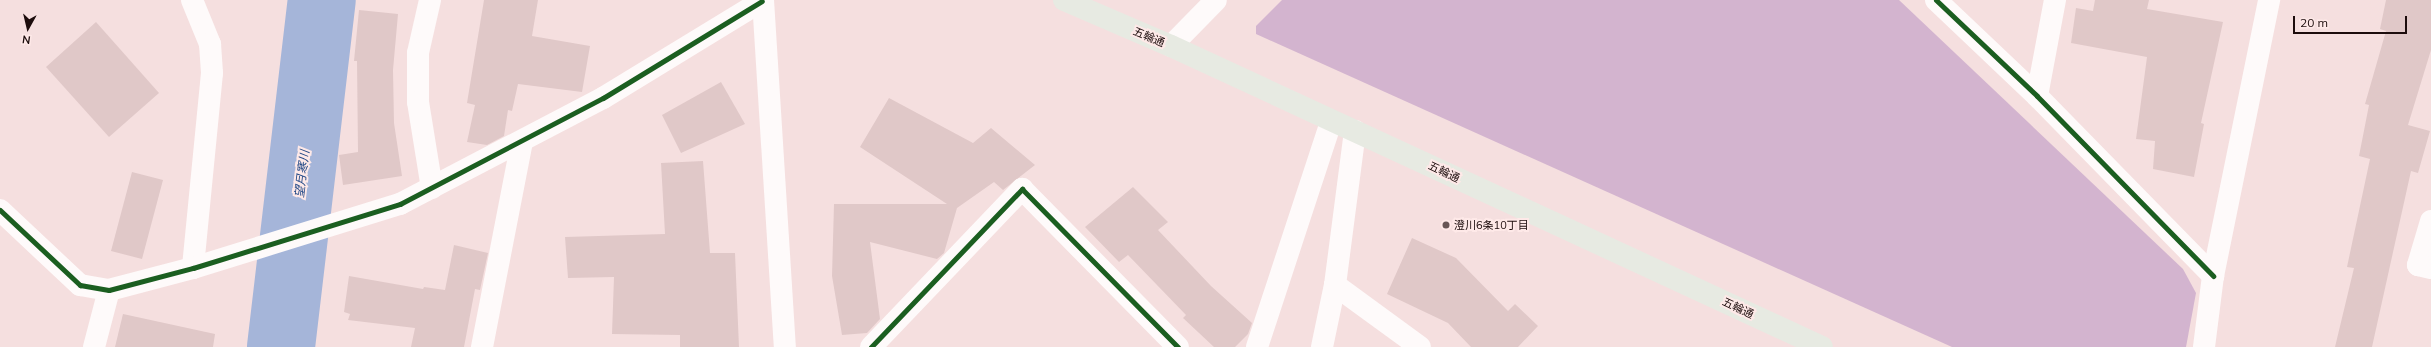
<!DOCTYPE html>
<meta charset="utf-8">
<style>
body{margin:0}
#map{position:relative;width:2431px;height:347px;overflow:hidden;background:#f5dfdf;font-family:Mulish,"Noto Sans JP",sans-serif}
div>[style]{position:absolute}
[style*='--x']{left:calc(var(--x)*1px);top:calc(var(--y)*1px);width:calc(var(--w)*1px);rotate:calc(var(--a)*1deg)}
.forest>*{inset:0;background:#d3b4cf}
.river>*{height:68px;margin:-34px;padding:0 34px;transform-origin:34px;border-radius:34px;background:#a5b5d9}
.building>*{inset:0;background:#e0c8c8}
.minor>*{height:22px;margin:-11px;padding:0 11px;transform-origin:11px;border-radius:11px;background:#fefafa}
.tertiary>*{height:22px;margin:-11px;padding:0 11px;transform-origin:11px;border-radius:11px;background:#fefafa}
.primary>*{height:22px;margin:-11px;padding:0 11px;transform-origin:11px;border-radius:11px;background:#e7eae2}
.cycleway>*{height:5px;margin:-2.5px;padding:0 2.5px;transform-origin:2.5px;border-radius:2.5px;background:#1b5e20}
.dots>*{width:11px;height:11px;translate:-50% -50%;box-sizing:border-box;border:2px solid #fee9e8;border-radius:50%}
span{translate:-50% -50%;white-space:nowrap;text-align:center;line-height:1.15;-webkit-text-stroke:4px #fee9e8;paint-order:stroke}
.street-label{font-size:11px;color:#1c0c0c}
.poi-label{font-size:11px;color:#1c0c0c}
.left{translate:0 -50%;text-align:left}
.water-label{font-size:12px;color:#224886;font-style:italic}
.north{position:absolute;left:8px;top:8px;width:40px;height:40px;-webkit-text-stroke:3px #fee9e8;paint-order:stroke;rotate:188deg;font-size:11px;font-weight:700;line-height:16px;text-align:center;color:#1c0c0c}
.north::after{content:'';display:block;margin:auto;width:14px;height:18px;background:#1c0c0c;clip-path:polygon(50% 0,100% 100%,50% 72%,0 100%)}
.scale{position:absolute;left:2293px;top:16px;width:114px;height:18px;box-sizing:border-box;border:2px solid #1c0c0c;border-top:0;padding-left:5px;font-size:12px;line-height:14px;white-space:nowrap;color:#1c0c0c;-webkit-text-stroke:3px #fee9e8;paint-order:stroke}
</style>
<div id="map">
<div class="forest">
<div style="clip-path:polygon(1282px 0,1899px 0,2183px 269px,2196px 293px,2186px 347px,1952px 347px,1256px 34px,1256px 26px)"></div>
</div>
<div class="river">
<div style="--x:281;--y:347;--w:349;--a:-83.3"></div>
</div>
<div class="building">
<div style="clip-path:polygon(484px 0,538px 0,532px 36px,590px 46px,582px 92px,518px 84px,512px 111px,508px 110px,504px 136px,487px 145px,467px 142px,475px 105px,467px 103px)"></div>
<div style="clip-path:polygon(2095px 0,2149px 0,2147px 9px,2223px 22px,2201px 123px,2204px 124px,2194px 177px,2153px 169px,2155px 141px,2136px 139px,2147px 57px,2071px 43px,2076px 8px,2093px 11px)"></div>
<div style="clip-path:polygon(2386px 0,2431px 0,2431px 50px,2408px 125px,2430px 131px,2418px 173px,2411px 171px,2372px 347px,2335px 347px,2354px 268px,2347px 267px,2370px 159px,2359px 156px,2369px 105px,2365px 104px,2386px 31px,2380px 29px)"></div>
<div style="clip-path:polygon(359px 10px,398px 14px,393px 70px,394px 123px,402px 176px,343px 185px,339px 155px,358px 152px,357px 61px,354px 61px)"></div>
<div style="clip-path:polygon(96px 22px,159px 93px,109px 137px,46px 67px)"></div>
<div style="clip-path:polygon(721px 82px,745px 124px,681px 153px,662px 115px)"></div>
<div style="clip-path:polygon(889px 98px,973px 143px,991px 128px,1035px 165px,1003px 190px,994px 182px,957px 208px,944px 253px,937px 259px,870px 242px,880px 319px,867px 333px,842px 335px,832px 276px,834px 204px,947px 204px,860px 147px)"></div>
<div style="clip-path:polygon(703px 161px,710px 253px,735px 253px,739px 347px,680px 347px,680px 335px,612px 334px,614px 277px,568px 278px,565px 237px,665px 234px,661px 163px)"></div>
<div style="clip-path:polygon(132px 172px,163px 180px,142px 259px,111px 251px)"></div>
<div style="clip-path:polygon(1133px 187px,1168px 222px,1158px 230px,1211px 286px,1252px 323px,1248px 334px,1235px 347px,1214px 347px,1183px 318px,1186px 315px,1128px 255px,1119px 262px,1085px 227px)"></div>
<div style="clip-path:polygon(1412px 238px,1456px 258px,1508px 311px,1515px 304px,1538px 326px,1518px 347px,1471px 347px,1448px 323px,1387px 294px)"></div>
<div style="clip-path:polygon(454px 245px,488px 253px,480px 290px,475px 289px,464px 347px,411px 347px,415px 328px,348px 320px,350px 314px,344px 312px,349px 276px,423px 289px,424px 287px,445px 290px)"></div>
<div style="clip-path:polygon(123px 314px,215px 334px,213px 347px,115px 347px)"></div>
</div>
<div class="minor">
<div style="--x:192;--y:0;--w:48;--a:67.8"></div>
<div style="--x:210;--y:44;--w:29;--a:86"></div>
<div style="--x:212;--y:73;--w:196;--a:95.6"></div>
<div style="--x:430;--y:0;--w:54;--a:102.8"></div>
<div style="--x:418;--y:53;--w:49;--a:90"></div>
<div style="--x:418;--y:102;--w:87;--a:80.8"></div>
<div style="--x:1936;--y:0;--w:139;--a:43.5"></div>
<div style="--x:2037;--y:96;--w:252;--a:45.6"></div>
<div style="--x:1171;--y:46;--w:64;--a:-45.6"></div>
<div style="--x:2037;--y:96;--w:98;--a:-79.4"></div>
<div style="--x:1355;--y:131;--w:155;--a:97.4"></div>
<div style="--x:1335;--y:285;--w:105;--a:36.1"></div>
<div style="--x:0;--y:210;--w:110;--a:43.2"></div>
<div style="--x:80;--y:285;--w:29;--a:10"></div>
<div style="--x:109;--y:290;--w:87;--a:-14.7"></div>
<div style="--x:193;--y:268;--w:217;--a:-17.2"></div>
<div style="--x:400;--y:204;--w:229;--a:-27.6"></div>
<div style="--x:603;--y:98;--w:186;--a:-31.4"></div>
<div style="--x:2431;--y:221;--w:46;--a:106.5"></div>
<div style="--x:2418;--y:265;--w:13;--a:13"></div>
<div style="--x:94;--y:347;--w:59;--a:-75.3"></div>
<div style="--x:482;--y:347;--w:210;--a:-79"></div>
<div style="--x:871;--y:347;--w:219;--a:-46.3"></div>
<div style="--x:1022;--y:189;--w:222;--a:45.4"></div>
<div style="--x:1257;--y:347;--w:237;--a:-71.8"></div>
<div style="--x:1322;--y:347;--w:63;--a:-78.2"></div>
<div style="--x:2204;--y:347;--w:72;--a:-82.8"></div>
<div style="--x:2213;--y:276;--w:282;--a:-78.5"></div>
</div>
<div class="tertiary">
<div style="--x:763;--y:0;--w:348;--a:86.4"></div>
</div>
<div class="primary">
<div style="--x:1064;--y:0;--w:116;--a:23.3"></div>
<div style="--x:1171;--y:46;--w:717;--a:24.81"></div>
</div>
<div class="cycleway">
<div style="--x:1936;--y:0;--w:139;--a:43.5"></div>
<div style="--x:2037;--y:96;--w:252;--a:45.6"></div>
<div style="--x:0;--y:210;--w:110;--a:43.2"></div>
<div style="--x:80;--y:285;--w:29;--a:10"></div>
<div style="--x:109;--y:290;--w:87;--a:-14.7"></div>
<div style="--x:193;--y:268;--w:217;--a:-17.2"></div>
<div style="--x:400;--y:204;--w:229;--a:-27.6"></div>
<div style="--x:603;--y:98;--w:186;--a:-31.4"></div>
<div style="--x:871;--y:347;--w:219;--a:-46.3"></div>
<div style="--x:1022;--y:189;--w:222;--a:45.4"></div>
</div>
<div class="dots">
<div style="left:1446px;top:225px;background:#685656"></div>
</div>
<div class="street-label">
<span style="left:1149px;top:37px;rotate:23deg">五輪通</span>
<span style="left:1444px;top:172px;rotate:25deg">五輪通</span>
<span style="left:1738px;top:308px;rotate:25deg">五輪通</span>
</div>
<div class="poi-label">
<span class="left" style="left:1454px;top:225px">澄川6条10丁目</span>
</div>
<div class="water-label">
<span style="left:302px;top:174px;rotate:-83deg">望月寒川</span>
</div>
<div class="north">N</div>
<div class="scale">20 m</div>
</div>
